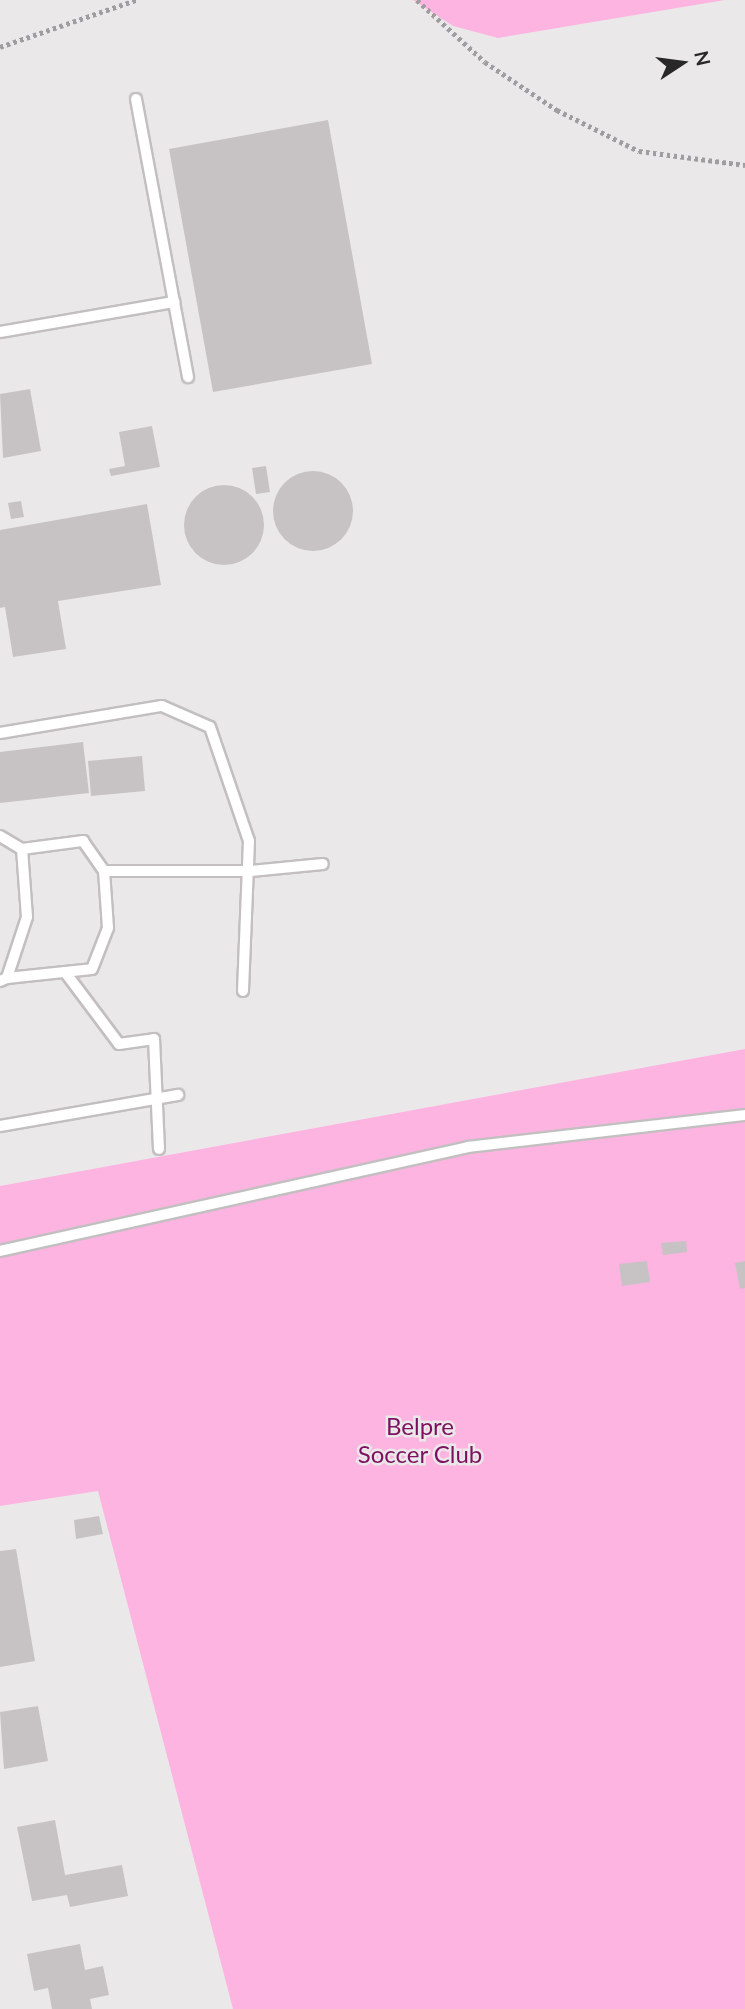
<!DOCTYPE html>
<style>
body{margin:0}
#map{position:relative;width:745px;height:2009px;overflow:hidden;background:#ebe8ea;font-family:Lato,sans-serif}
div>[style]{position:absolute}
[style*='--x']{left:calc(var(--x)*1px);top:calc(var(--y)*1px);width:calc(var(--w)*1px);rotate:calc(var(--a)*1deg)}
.green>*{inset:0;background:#fdb4e0}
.building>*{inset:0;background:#c7c3c5}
.round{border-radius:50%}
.path>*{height:4.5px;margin-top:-2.25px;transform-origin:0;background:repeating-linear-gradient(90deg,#9f9d9f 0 3.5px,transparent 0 7px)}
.roads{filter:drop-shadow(2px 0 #c3bfc1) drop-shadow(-2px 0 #c3bfc1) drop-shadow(0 2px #c3bfc1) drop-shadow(0 -2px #c3bfc1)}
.lane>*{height:10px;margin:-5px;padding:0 5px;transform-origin:5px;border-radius:5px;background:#fff}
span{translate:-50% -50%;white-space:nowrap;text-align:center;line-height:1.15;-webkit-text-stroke:5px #ebe8ea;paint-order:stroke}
.park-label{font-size:24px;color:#7d115f}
.north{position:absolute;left:647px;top:28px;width:70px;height:70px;-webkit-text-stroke:5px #ebe8ea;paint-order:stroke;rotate:77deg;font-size:19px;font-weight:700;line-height:28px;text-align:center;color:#292829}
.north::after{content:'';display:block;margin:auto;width:24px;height:32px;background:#292829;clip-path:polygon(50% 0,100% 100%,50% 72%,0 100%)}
</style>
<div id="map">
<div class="green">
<div style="clip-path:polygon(413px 0,725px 0,498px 38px,453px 26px)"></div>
<div style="clip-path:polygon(745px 1049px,745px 2009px,233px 2009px,98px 1491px,0 1506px,0 1186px)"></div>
</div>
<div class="building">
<div style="clip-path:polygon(328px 120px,372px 364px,213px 392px,169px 149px)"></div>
<div style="clip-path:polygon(30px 389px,41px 451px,3px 458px,0 394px)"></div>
<div style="clip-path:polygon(152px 426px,160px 467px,111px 476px,109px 469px,125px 466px,119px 432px)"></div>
<div style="clip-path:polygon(266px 466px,270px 492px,256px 494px,252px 468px)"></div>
<div class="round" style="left:273px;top:471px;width:80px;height:80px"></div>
<div class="round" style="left:184px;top:485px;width:80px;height:80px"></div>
<div style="clip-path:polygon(21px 501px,24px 517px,11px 519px,8px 503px)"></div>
<div style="clip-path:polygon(147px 504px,161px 585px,58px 601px,66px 649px,13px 657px,5px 607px,0 608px,0 530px)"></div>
<div style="clip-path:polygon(83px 742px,89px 793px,0 803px,0 752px)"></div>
<div style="clip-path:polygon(142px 756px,145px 791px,91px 796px,88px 761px)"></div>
<div style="clip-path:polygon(686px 1241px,687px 1252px,663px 1255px,661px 1243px)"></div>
<div style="clip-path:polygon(647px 1261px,650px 1282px,622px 1286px,619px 1264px)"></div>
<div style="clip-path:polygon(745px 1261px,745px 1288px,740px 1289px,735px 1263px)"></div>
<div style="clip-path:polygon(99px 1516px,103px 1534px,76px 1539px,74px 1520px)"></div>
<div style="clip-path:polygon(16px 1549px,35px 1661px,0 1667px,0 1551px)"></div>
<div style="clip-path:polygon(38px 1706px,48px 1761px,4px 1769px,0 1712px)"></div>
<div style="clip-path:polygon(55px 1820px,65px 1875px,122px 1865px,128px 1896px,70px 1907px,67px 1895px,32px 1901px,17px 1827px)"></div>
<div style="clip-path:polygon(80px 1944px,85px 1970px,103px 1966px,109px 1995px,90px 1999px,92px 2009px,52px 2009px,48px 1988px,34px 1991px,27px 1954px)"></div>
</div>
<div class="path">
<div style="--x:417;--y:0;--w:92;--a:42.4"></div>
<div style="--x:485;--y:62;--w:87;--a:33.7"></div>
<div style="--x:557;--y:110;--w:92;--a:26.6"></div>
<div style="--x:639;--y:151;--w:107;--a:7.5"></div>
<div style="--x:0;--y:47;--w:144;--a:-19.1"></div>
</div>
<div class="roads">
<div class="lane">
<div style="--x:136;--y:99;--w:283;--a:79.4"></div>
<div style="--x:0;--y:332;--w:177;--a:-9.8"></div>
<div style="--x:0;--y:733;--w:164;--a:-9.5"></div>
<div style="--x:162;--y:706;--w:52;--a:23.6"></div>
<div style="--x:210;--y:727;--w:120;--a:71.1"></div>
<div style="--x:249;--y:841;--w:150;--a:92.3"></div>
<div style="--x:0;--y:836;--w:26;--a:31"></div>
<div style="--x:22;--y:849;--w:68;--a:85.8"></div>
<div style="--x:27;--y:917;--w:64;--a:108.2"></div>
<div style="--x:7;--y:978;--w:8;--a:157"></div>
<div style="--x:22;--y:849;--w:62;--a:-7.5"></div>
<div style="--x:83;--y:841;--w:37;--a:55"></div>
<div style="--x:104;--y:871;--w:147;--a:0"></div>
<div style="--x:251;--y:871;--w:72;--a:-5.6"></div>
<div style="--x:65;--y:972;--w:90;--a:53.1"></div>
<div style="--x:119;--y:1044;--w:35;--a:-8"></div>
<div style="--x:154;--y:1039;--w:110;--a:87.4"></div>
<div style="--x:7;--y:978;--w:85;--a:-6"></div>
<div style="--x:92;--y:969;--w:44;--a:-68.7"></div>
<div style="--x:108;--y:928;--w:57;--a:-94"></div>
<div style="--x:0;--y:1126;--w:181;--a:-9.9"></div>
<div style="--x:0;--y:1251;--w:479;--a:-12.5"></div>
<div style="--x:468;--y:1147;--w:279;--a:-6.6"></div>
</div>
</div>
<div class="park-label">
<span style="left:420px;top:1440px">Belpre<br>Soccer Club</span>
</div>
<div class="north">N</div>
</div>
